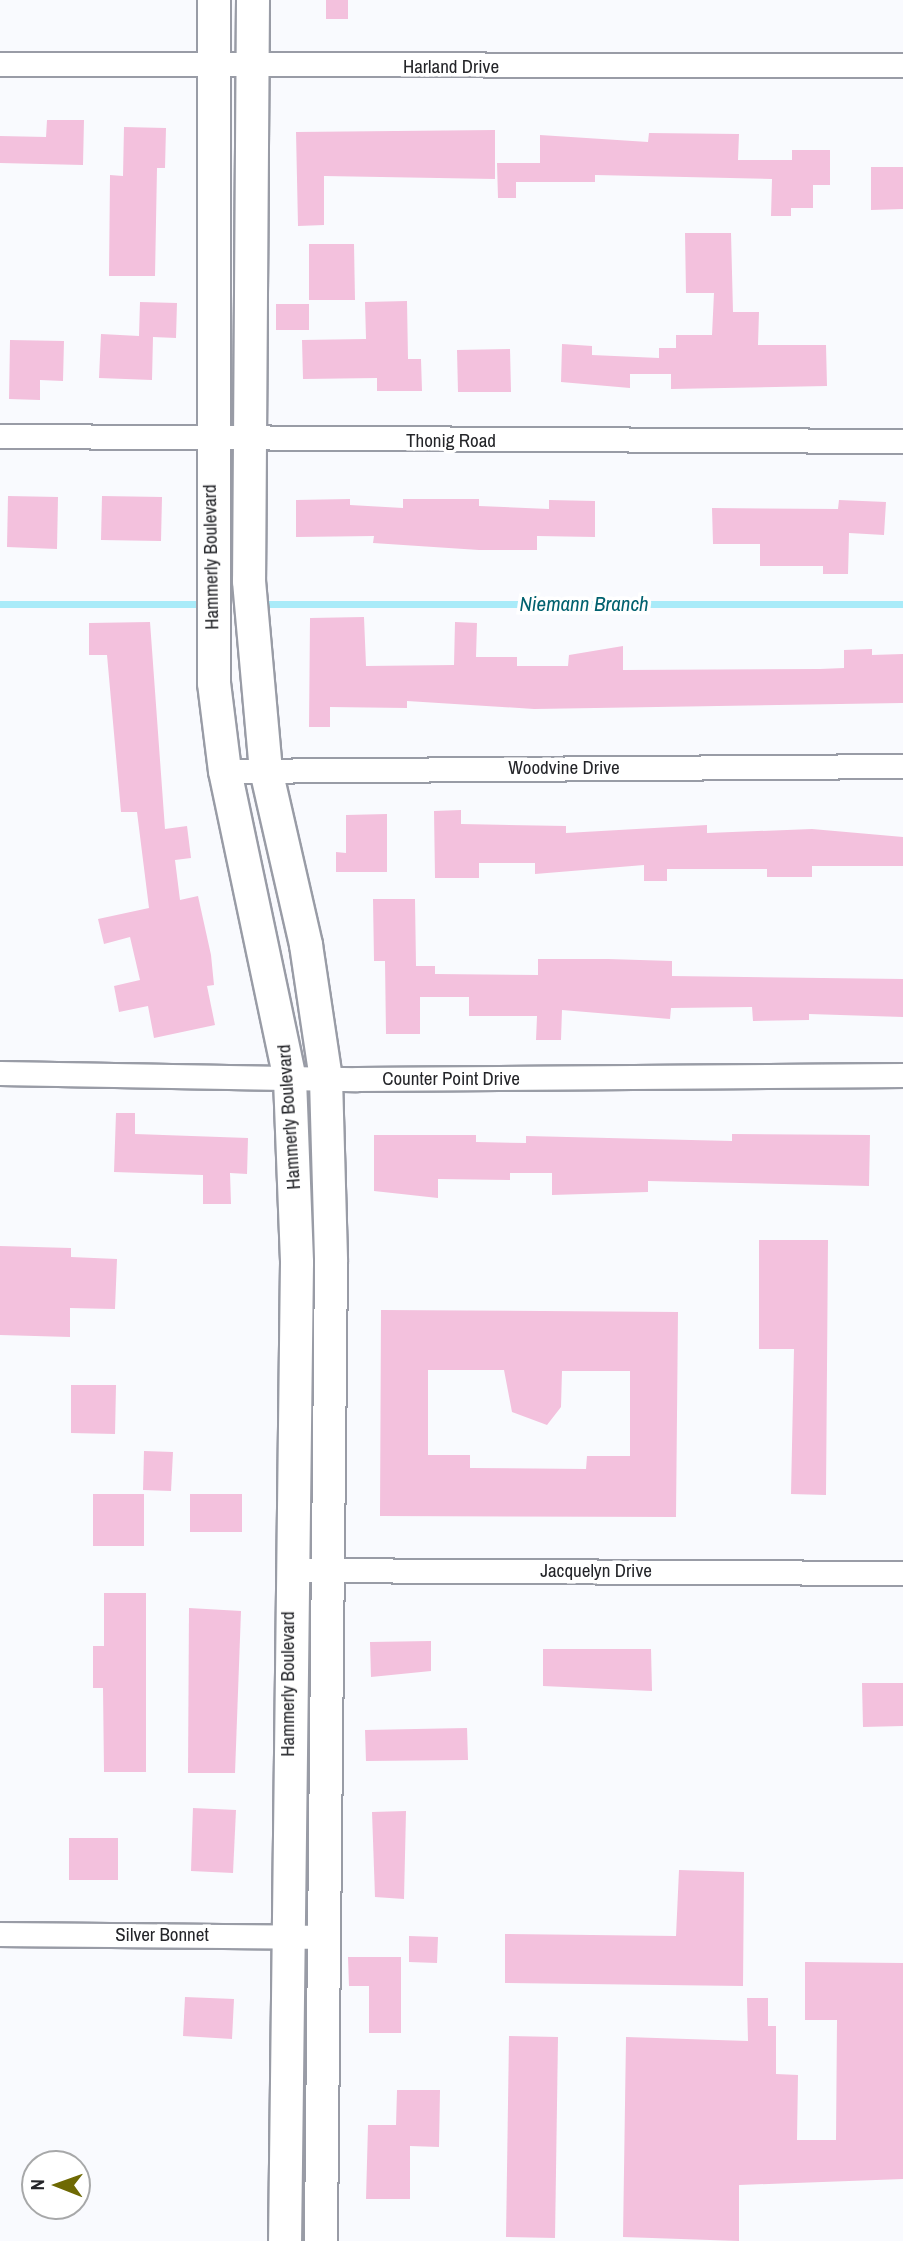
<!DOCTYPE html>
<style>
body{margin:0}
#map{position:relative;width:903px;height:2241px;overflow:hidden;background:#f9fafe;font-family:"Archivo Narrow",sans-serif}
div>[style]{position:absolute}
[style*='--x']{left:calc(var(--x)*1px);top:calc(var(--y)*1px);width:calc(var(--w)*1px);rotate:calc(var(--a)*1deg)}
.stream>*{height:7px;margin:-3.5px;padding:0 3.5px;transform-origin:3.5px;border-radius:3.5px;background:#a9ebf9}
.building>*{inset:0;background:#f3c1dd}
.roads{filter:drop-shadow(2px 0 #999ca6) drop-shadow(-2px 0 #999ca6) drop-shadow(0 2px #999ca6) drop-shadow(0 -2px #999ca6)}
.minor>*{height:23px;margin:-11.5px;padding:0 11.5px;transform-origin:11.5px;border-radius:11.5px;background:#fff}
.secondary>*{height:32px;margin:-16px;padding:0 16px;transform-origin:16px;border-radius:16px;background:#fff}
span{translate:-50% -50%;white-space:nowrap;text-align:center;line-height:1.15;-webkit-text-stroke:7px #fff;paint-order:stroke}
.street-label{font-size:19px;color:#242529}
.water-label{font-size:21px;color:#00616f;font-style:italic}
.north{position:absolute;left:21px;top:2150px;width:70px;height:70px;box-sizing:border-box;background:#fff;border:2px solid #a7a8a9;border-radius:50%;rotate:271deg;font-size:19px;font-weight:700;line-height:28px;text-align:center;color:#242529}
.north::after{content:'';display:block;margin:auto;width:24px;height:32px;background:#6e6903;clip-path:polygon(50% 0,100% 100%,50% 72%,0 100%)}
</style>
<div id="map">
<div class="stream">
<div style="--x:0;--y:604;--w:197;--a:0"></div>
<div style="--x:264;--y:604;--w:639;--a:0"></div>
</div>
<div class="building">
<div style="clip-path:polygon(326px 0,348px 0,348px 19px,326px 19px)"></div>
<div style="clip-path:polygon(47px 120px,84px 120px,83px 165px,0 163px,0 136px,46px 137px)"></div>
<div style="clip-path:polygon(124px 127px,166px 128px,165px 168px,157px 168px,155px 276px,109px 276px,110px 175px,123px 176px)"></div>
<div style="clip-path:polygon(495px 130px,495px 179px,324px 176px,324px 225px,298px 226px,296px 132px)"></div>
<div style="clip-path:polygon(649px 133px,739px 134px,738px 160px,792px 160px,792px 150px,830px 150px,830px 185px,813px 185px,813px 208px,791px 208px,791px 216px,771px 216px,772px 179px,595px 175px,595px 182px,516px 182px,516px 198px,498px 198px,497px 163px,540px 163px,540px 135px,648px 142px)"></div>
<div style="clip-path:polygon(871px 167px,903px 167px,903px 209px,871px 210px)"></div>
<div style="clip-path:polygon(685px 233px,731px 233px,733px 312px,759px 312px,758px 345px,826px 345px,827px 386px,671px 389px,671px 374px,630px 374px,630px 388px,561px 382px,562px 344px,592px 346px,592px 355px,659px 358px,659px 348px,676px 348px,676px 335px,712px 335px,714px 293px,686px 293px)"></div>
<div style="clip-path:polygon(309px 244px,354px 244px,355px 300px,309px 300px)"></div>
<div style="clip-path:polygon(407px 301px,408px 359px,421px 359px,422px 391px,377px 391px,377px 378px,303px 379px,302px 340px,366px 339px,365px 302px)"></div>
<div style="clip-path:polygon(140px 302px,177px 303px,176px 338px,153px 337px,152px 380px,99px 378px,101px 334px,139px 336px)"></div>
<div style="clip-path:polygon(276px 304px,309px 304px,309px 330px,276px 330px)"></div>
<div style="clip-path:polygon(10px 340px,64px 341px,63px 381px,40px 380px,40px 400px,9px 399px)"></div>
<div style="clip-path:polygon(510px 349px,511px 392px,458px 392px,457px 350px)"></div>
<div style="clip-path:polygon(8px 496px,58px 497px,57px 549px,7px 547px)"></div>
<div style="clip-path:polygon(102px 496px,162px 497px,161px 541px,101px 540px)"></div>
<div style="clip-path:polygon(350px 499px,350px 505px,403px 508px,403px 499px,479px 499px,479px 506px,549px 509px,549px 500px,595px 501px,595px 537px,537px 536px,537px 550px,479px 550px,373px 543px,374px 536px,296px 537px,296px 500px)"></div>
<div style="clip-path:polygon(839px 500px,886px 502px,884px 535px,849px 533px,848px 574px,823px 574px,823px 566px,760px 566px,760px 544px,713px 544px,712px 508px,838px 509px)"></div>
<div style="clip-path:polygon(364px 617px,366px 666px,454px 665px,455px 622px,477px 623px,476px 657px,517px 657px,517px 666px,568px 666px,569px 655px,623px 646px,623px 670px,820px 669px,844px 668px,844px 650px,872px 649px,872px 655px,903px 654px,903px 703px,534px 709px,407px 701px,407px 708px,330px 707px,330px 727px,309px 727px,310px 618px)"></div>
<div style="clip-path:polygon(150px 622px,165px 829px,187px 826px,191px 858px,175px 860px,180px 900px,198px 896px,211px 955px,214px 985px,207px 986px,215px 1025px,154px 1038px,148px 1006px,119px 1012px,114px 986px,140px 980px,130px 937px,104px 944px,98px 919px,149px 908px,137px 812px,121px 812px,107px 655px,89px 655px,89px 623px)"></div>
<div style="clip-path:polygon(461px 810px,461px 824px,566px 826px,566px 833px,707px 825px,707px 833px,812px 829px,903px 837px,903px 866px,812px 866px,812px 877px,767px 877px,767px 869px,667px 869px,667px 881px,644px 881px,644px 865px,535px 874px,535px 863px,479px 863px,479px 878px,435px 878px,434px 811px)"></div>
<div style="clip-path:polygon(387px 814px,387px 872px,336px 872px,336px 852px,346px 853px,346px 815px)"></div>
<div style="clip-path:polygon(373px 899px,415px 899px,416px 966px,435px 966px,435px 974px,538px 975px,538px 959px,608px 959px,672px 961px,672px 976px,903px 979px,903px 1017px,809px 1014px,809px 1020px,753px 1021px,752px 1007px,671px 1008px,670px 1019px,562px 1010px,561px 1040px,536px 1040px,537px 1016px,469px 1016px,469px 997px,420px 997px,420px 1034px,386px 1034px,385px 961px,374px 961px)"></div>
<div style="clip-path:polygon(116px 1113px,135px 1113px,135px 1134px,248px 1138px,247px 1174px,230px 1173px,231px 1204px,203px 1204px,203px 1175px,114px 1172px)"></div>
<div style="clip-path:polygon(732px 1134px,870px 1135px,869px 1186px,648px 1181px,648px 1192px,552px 1195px,552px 1173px,510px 1173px,510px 1180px,438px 1179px,438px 1198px,374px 1191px,374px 1135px,476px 1135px,476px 1142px,526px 1143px,526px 1136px,732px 1141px)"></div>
<div style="clip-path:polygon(759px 1240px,828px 1240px,826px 1495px,791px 1494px,794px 1349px,759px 1349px)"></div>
<div style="clip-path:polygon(0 1246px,71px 1248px,71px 1257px,117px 1259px,115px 1309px,70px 1308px,70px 1337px,0 1335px)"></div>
<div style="clip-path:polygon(evenodd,381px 1310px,678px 1312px,676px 1517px,380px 1516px,381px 1310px,428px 1370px,504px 1370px,512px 1412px,547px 1425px,561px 1407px,562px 1371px,630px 1371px,630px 1456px,587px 1456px,586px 1469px,470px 1468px,470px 1455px,428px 1455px,428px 1370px)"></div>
<div style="clip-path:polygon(71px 1385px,116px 1385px,115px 1434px,71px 1433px)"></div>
<div style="clip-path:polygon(144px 1451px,173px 1452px,171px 1491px,143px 1490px)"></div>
<div style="clip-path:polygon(93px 1494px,144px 1494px,144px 1546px,93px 1546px)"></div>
<div style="clip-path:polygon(190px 1494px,242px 1494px,242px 1532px,190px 1532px)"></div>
<div style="clip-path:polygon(104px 1593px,146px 1593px,146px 1772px,104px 1772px,103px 1688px,93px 1688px,93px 1646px,104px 1646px)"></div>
<div style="clip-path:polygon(189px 1608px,241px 1611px,235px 1773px,188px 1773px)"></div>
<div style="clip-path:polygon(431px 1641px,431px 1671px,371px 1677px,370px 1642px)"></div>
<div style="clip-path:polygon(543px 1649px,651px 1649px,652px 1691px,543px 1686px)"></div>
<div style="clip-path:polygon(862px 1683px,903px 1683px,903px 1726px,863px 1727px)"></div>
<div style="clip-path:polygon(467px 1728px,468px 1760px,366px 1761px,365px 1730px)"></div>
<div style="clip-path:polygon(193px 1808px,236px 1810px,233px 1873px,191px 1871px)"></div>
<div style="clip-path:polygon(406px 1811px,404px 1899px,375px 1897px,372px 1812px)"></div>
<div style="clip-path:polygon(69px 1838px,118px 1838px,118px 1880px,69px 1880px)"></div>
<div style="clip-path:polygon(679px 1870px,744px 1872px,743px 1986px,505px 1983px,505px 1934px,676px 1936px)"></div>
<div style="clip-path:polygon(409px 1936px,438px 1937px,437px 1963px,409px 1962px)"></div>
<div style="clip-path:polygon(348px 1957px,401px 1957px,401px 2033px,369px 2033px,369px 1986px,349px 1986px)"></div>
<div style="clip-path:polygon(805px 1962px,903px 1963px,903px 2179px,739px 2185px,739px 2241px,623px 2237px,626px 2037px,748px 2041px,747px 1998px,768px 1998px,768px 2026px,776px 2026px,776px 2074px,798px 2075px,797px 2140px,836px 2140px,837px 2020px,805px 2020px)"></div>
<div style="clip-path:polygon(185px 1997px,234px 1999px,232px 2039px,183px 2036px)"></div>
<div style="clip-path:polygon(509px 2036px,558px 2037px,555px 2238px,506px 2237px)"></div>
<div style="clip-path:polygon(397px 2090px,440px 2090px,439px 2147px,410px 2146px,410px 2199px,366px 2199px,368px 2125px,396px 2125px)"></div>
</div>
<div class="roads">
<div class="minor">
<div style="--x:0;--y:64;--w:903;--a:0.06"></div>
<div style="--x:0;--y:436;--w:903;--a:0.32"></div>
<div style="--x:225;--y:771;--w:678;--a:-0.42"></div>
<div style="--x:0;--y:1073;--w:357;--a:1"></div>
<div style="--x:357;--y:1079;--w:546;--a:-0.42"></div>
<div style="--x:289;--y:1570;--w:614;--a:0.28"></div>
<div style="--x:0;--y:1934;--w:324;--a:0.5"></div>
</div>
<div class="secondary">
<div style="--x:214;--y:0;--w:683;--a:90"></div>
<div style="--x:214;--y:683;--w:89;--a:82.9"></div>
<div style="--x:225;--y:771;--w:315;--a:78.1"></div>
<div style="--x:290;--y:1079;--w:184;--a:87.8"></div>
<div style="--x:297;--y:1263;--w:978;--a:90.7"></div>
<div style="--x:253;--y:0;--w:581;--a:90.39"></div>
<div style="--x:249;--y:581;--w:190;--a:84.9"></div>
<div style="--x:266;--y:770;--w:180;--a:77.1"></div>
<div style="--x:306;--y:945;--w:135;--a:81.5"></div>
<div style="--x:326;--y:1079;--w:183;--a:88.4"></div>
<div style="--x:331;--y:1262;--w:979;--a:90.59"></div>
</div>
</div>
<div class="street-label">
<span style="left:451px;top:67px">Harland Drive</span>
<span style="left:451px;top:441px">Thonig Road</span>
<span style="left:211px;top:557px;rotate:-91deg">Hammerly Boulevard</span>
<span style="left:564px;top:768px">Woodvine Drive</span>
<span style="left:451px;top:1079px">Counter Point Drive</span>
<span style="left:289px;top:1117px;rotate:-94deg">Hammerly Boulevard</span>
<span style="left:596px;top:1571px">Jacquelyn Drive</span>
<span style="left:288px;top:1684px;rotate:-90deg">Hammerly Boulevard</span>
<span style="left:162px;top:1935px">Silver Bonnet</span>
</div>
<div class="water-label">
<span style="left:584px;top:604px">Niemann Branch</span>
</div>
<div class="north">N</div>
</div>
